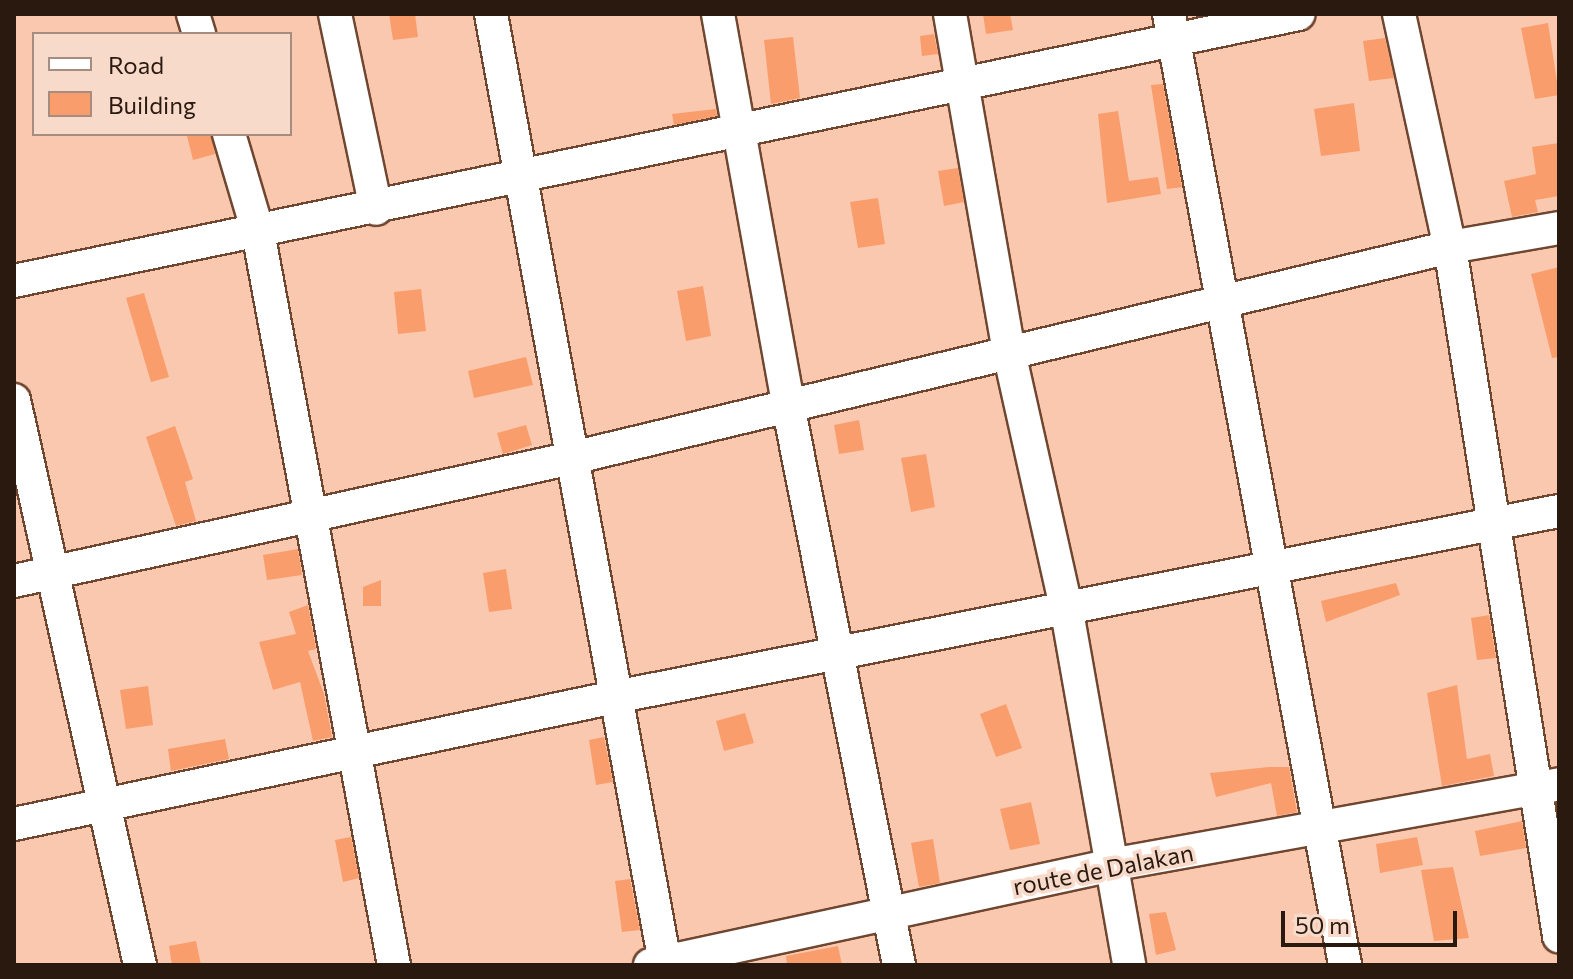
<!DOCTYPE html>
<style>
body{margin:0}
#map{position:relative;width:1573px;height:979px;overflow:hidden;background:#fac8ae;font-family:Commissioner,sans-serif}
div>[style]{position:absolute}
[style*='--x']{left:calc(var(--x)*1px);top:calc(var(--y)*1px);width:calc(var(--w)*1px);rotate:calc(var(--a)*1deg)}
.building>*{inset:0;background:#f99d6c}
.roads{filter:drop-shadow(2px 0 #6f4630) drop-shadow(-2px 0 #6f4630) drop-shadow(0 2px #6f4630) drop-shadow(0 -2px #6f4630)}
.minor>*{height:32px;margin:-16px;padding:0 16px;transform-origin:16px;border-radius:16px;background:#fff}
span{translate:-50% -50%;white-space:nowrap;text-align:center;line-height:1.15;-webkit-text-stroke:7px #f8dacb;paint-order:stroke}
.street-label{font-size:24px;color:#2a190f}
.frame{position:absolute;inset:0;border:16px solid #2a190f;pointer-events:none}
.legend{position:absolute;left:32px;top:32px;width:260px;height:104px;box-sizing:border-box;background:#f8dacb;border:2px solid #a68d80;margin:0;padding:10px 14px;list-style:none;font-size:24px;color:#2a190f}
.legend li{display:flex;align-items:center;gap:16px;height:40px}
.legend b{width:40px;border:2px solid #a68d80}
.scale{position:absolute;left:1281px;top:911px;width:176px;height:36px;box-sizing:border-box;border:4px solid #2a190f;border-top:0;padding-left:10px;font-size:24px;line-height:28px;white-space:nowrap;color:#2a190f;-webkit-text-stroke:6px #f8dacb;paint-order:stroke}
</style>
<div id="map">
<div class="building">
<div style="clip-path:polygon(389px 14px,415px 14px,418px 37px,393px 40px)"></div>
<div style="clip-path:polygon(983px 14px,1010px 14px,1013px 30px,986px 34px)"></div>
<div style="clip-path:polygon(1548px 23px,1559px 95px,1535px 99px,1521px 28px)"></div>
<div style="clip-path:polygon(934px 34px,938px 54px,922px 56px,920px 36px)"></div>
<div style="clip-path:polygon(793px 37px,800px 98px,771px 104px,764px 40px)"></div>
<div style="clip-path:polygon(1385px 38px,1394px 78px,1369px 81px,1363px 41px)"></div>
<div style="clip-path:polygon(1163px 84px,1182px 187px,1167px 189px,1151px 85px)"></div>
<div style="clip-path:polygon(1354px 103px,1360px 151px,1321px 156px,1314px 109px)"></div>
<div style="clip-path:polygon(716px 109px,717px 116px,674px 125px,672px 114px)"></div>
<div style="clip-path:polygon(1118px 111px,1129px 181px,1158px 177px,1161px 194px,1107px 203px,1098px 114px)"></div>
<div style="clip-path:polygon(198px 134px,211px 134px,215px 154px,193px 160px,187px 136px)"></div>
<div style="clip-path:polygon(1559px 143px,1559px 196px,1535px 200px,1538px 212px,1512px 217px,1504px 181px,1536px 174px,1532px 147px)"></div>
<div style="clip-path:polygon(958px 168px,964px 202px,944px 206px,938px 171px)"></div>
<div style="clip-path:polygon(878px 198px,885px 244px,858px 248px,850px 202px)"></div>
<div style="clip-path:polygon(1559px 267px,1559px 357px,1552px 358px,1531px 274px)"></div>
<div style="clip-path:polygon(703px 286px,711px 336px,686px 341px,677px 291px)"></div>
<div style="clip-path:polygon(421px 289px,426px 331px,398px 334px,394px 292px)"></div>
<div style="clip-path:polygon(144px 293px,169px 377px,151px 382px,126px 298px)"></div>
<div style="clip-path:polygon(526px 357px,533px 385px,474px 398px,468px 371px)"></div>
<div style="clip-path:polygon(859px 420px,864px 450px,839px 454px,834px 425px)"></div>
<div style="clip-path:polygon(526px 425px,532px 445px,503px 454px,497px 433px)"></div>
<div style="clip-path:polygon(175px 426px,193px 479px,185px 482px,196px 521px,176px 526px,146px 437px)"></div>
<div style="clip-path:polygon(926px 454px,935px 507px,911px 512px,901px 458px)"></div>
<div style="clip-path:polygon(298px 549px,302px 575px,267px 580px,263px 555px)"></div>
<div style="clip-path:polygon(506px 569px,512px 609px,489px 612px,483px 573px)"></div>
<div style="clip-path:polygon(381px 580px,381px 606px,363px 606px,363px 587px)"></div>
<div style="clip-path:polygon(1396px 583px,1400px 595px,1326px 622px,1321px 601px)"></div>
<div style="clip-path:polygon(308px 605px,316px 649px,308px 651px,324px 694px,332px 737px,313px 741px,300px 682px,273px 690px,259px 642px,296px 634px,289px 612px)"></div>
<div style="clip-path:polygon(1489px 615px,1496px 658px,1477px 660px,1471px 618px)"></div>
<div style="clip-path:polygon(1457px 685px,1467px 759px,1490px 754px,1494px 776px,1442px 786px,1427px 693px)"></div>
<div style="clip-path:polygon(148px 686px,153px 725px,126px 729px,120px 690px)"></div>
<div style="clip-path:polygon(1006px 704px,1022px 748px,996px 757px,980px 714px)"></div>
<div style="clip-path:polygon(745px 713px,754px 743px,724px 751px,716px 721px)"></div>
<div style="clip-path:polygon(604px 737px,613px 782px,596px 785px,589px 740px)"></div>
<div style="clip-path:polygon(225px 739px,229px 759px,171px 771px,168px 749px)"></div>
<div style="clip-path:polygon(1269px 767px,1289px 767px,1297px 812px,1277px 816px,1271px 783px,1216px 797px,1210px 773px)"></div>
<div style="clip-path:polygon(1031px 802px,1040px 844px,1010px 850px,1000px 809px)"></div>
<div style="clip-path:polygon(1522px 821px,1526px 848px,1480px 856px,1475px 831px)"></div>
<div style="clip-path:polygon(351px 837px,359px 878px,343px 882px,335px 840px)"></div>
<div style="clip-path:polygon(1417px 837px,1423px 865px,1380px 873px,1376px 844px)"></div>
<div style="clip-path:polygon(933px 839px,940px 883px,919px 887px,911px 843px)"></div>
<div style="clip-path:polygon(1453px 867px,1469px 938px,1434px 941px,1421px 870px)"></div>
<div style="clip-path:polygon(630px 879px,640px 930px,622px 932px,615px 881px)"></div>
<div style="clip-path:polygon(1166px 912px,1176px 950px,1156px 955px,1149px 914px)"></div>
<div style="clip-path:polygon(196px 941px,201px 965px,172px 965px,169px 946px)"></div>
<div style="clip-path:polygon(838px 946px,842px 965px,787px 965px,786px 956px)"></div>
</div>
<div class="roads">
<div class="minor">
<div style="--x:193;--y:14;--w:21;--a:73"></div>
<div style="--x:335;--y:14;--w:199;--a:78.1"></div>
<div style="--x:491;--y:14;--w:965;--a:79.61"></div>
<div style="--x:718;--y:14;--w:397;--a:79.8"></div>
<div style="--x:788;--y:405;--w:571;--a:78.79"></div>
<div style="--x:950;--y:14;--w:343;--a:80.1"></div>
<div style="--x:1009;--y:352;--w:260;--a:77.4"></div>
<div style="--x:1066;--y:606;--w:364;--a:80"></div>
<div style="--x:1169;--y:14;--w:967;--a:79.51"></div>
<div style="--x:1399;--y:14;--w:239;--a:77.7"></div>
<div style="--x:1450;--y:247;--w:698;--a:81.01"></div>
<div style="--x:229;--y:134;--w:102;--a:73.5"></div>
<div style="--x:258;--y:232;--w:746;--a:79.49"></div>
<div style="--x:14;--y:281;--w:1312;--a:-11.74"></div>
<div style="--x:14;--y:400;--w:579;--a:77.43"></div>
<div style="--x:14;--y:581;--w:571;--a:-12.43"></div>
<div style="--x:572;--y:458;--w:903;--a:-13.51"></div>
<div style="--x:1450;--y:247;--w:111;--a:-9.9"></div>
<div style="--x:14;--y:824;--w:614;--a:-11.93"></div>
<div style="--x:615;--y:697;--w:962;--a:-11.15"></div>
<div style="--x:650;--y:965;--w:472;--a:-12.2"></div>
<div style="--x:1111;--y:865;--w:455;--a:-10.2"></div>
</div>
</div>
<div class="street-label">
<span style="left:1103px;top:869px;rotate:-11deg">route de Dalakan</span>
</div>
<div class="frame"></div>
<ul class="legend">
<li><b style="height:10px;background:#fff"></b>Road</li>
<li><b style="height:22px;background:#f99d6c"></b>Building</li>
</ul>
<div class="scale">50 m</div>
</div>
